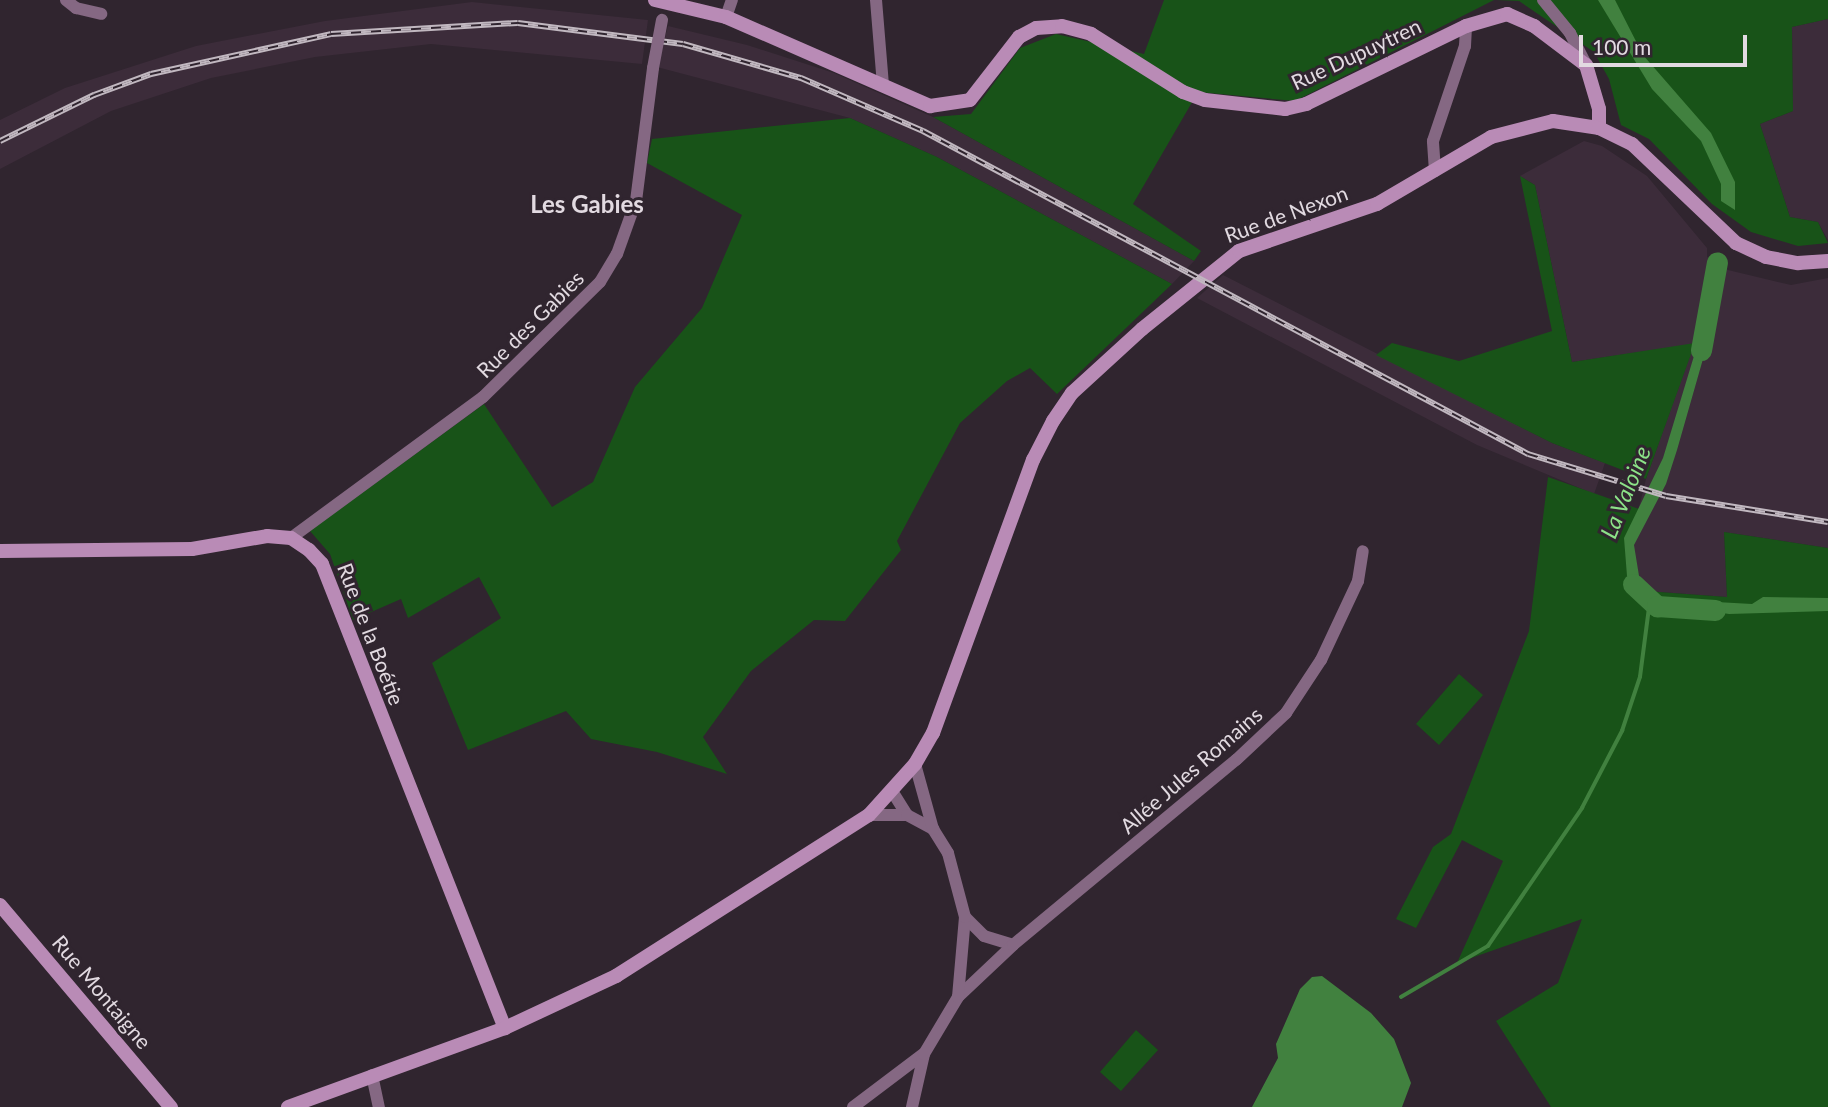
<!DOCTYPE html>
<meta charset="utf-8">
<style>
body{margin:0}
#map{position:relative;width:1828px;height:1107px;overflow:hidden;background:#30252f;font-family:Lato,sans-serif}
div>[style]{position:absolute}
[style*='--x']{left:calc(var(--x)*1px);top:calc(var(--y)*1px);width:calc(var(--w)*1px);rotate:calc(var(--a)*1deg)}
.built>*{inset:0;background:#3c2c3a}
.green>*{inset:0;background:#185318}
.water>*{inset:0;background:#41813f}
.stream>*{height:3.5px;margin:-1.75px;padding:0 1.75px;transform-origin:1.75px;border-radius:1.75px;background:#41813f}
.river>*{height:21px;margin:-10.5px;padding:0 10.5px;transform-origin:10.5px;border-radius:10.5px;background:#41813f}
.street>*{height:12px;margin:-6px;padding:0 6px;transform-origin:6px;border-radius:6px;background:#856883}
.secondary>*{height:14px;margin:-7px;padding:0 7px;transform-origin:7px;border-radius:7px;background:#b98bb6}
.rail>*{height:6px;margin-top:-3px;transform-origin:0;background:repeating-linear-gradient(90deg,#30252f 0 10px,#c1b8c0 0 20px);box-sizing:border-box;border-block:2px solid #c1b8c0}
.street-bridge>*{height:12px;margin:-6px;padding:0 6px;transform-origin:6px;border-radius:6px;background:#856883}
span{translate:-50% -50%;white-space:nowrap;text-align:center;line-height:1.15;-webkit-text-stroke:6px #30252f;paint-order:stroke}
.street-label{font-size:21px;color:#e2dae1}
.water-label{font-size:23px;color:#8ce288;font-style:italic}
.quarter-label{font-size:24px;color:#e2dae1;font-weight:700}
.scale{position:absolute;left:1579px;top:35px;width:168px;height:32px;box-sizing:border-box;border:4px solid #e2dae1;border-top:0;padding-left:9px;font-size:21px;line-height:24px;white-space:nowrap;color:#e2dae1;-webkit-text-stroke:5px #30252f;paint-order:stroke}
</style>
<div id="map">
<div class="built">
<div style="clip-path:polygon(472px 2px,648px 20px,642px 64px,431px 44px,315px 57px,211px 78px,111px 111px,0 169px,0 120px,65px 88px,196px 46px,325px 21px)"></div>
<div style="clip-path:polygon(1828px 19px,1828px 240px,1818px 222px,1790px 217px,1760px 124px,1793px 111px,1792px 27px)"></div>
<div style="clip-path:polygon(668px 26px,747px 45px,834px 73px,933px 117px,1194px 261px,1172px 284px,937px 157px,850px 118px,657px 67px)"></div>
<div style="clip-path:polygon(1584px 141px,1602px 146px,1647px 176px,1707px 248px,1707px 257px,1728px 270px,1791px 285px,1828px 278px,1828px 548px,1724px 532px,1727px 597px,1646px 591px,1628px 552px,1646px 479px,1694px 344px,1572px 362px,1535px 185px,1520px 176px)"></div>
<div style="clip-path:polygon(1223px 275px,1552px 443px,1605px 463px,1594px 494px,1477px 445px,1197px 298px)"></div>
</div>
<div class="green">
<div style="clip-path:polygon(1164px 0,1494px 0,1295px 101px,1198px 92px,1133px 204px,1201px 251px,1194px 261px,933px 117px,971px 114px,1020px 48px,1056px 34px,1144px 54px)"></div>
<div style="clip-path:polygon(1496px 0,1828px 0,1828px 19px,1792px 27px,1793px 111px,1760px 124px,1790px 217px,1818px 222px,1828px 243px,1798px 246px,1751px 232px,1712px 204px,1649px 139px,1621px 125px,1609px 79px,1594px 52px,1519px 1px)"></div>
<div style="clip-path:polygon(850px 118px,937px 157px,1172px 284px,1057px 394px,1030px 368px,1007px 381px,960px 423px,897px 541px,901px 550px,845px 621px,814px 620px,751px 671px,703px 737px,727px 774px,657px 752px,591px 739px,566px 711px,468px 750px,432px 663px,501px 618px,479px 577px,408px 618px,401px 599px,353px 620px,330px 554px,310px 531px,484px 404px,552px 507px,593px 482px,635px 387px,702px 308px,742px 215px,647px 163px,652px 139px)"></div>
<div style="clip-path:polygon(1520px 176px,1535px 185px,1572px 362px,1695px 343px,1646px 479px,1552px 443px,1376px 355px,1392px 343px,1459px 361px,1552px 331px)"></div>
<div style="clip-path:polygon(1548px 477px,1639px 509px,1628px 552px,1646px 591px,1727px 597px,1724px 532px,1828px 548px,1828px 1107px,1551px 1107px,1496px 1021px,1558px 983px,1582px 919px,1457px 963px,1503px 861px,1462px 840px,1416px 928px,1396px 919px,1433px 847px,1451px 834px,1529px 631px)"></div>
<div style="clip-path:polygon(1459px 674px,1483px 695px,1439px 745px,1416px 724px)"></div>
<div style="clip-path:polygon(1136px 1030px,1158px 1050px,1121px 1091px,1100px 1072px)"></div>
</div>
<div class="water">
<div style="clip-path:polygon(1598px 0,1615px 0,1643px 55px,1711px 133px,1735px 182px,1735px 210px,1721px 201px,1721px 184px,1701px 141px,1652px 89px)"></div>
<div style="clip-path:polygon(1704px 323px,1713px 324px,1677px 450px,1666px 484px,1634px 545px,1640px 582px,1651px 595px,1663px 599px,1752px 604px,1763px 597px,1828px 598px,1828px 611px,1729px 614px,1645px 601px,1627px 576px,1624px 538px,1663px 458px)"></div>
<div style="clip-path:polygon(1322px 976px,1371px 1013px,1394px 1039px,1411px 1083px,1402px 1107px,1252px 1107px,1278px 1058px,1276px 1044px,1300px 989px,1312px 977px)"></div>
</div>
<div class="stream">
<div style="--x:1401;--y:997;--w:101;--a:-30.4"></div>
<div style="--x:1488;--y:946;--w:167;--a:-55.7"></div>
<div style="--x:1582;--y:808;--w:87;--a:-62.5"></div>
<div style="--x:1622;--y:731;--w:57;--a:-71.6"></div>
<div style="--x:1640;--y:677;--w:78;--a:-82.6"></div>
</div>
<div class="river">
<div style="--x:1701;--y:350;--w:89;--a:-79.7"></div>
<div style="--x:1633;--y:584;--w:33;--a:43"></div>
<div style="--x:1657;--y:606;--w:58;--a:3.9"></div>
</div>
<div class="street">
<div style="--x:66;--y:0;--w:13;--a:39"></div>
<div style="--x:76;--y:8;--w:26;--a:13"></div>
<div style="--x:876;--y:0;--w:85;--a:85.3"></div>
<div style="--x:1543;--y:0;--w:43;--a:50.7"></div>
<div style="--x:1570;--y:33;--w:36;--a:63"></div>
<div style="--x:726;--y:17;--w:18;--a:-71"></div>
<div style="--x:1435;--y:171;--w:30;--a:-94"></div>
<div style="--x:1433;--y:141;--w:100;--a:-71.4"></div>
<div style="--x:1465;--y:46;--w:20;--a:-87"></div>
<div style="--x:291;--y:538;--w:238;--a:-36.3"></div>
<div style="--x:483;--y:397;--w:164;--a:-44.5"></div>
<div style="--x:600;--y:282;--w:33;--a:-59"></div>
<div style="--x:617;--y:254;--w:56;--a:-70.3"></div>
<div style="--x:636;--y:201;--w:134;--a:-82.7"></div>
<div style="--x:892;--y:791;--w:28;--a:58"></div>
<div style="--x:869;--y:815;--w:38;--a:0"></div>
<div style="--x:907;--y:815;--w:30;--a:28"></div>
<div style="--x:965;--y:917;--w:27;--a:45"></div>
<div style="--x:984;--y:936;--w:30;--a:17"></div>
<div style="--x:958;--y:997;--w:76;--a:-43.4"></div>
<div style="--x:1013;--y:945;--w:290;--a:-39.7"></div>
<div style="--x:1236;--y:760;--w:69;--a:-43.2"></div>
<div style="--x:1286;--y:713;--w:64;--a:-56.6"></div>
<div style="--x:1321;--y:660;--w:87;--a:-64.9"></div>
<div style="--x:1358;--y:581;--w:30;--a:-81"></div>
<div style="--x:372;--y:1075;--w:33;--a:78"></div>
<div style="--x:853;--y:1107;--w:88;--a:-37.1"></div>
<div style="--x:912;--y:1107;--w:54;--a:-77.2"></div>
<div style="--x:924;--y:1054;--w:66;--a:-59.2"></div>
<div style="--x:958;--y:997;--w:80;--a:-85"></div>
<div style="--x:965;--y:917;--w:66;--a:-104.9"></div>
<div style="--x:948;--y:853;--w:28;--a:-122"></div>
<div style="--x:933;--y:829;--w:67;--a:-105.5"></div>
</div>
<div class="secondary">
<div style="--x:655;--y:0;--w:73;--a:13.5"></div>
<div style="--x:726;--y:17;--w:223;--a:23.6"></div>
<div style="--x:930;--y:106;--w:40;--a:-8.5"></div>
<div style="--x:970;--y:100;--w:80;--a:-52.1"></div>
<div style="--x:1019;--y:37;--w:19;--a:-28"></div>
<div style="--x:1036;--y:28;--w:26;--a:-4"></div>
<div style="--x:1062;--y:26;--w:30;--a:15"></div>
<div style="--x:1091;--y:34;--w:109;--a:32.2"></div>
<div style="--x:1183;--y:92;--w:23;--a:20"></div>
<div style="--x:1205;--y:100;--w:81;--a:6.4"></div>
<div style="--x:1285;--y:109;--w:22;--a:-13"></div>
<div style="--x:1306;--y:104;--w:178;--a:-26"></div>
<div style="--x:1466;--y:26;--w:43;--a:-16.3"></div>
<div style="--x:1507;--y:14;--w:30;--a:24"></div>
<div style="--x:1534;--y:26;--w:65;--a:36.9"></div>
<div style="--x:1586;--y:65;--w:46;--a:73.5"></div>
<div style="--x:1599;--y:109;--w:19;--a:90"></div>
<div style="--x:0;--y:551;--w:192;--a:-0.6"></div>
<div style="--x:192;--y:549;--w:76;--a:-9.8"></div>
<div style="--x:267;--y:536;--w:24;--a:5"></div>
<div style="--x:291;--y:538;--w:22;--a:34"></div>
<div style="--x:309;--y:550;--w:19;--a:47"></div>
<div style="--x:322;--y:564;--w:499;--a:68.5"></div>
<div style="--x:0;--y:905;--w:265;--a:49.8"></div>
<div style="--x:288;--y:1107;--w:231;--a:-20"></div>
<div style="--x:505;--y:1028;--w:123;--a:-25.1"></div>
<div style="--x:616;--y:976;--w:300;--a:-32.5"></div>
<div style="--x:869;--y:815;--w:69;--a:-48"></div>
<div style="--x:915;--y:764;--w:36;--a:-60"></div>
<div style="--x:933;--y:733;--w:291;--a:-69.9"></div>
<div style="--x:1033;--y:460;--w:44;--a:-62.9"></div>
<div style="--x:1053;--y:421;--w:34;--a:-56"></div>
<div style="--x:1072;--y:393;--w:95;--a:-42.4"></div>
<div style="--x:1142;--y:329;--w:124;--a:-38.8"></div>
<div style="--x:1239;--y:251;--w:146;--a:-18.8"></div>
<div style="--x:1377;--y:204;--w:132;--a:-30.4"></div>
<div style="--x:1491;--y:137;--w:64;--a:-14.5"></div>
<div style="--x:1553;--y:121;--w:47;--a:8.7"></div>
<div style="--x:1599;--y:128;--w:37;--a:26"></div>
<div style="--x:1632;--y:144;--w:144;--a:43.6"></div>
<div style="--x:1736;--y:243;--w:33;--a:25"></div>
<div style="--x:1766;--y:257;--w:33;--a:11"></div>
<div style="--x:1798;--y:263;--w:30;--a:-4"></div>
</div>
<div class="rail">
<div style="--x:0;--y:141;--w:105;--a:-26.1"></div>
<div style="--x:94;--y:95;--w:61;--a:-20.2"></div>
<div style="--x:151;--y:74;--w:184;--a:-12.5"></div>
<div style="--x:331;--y:34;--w:187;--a:-3.4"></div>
<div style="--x:518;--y:23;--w:166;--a:7.3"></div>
<div style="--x:683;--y:44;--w:123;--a:16.1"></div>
<div style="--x:801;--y:78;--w:133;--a:23.5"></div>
<div style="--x:923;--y:131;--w:686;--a:28.1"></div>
<div style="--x:1528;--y:454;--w:144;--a:16.9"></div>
<div style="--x:1666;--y:496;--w:164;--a:9.1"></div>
</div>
<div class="street-bridge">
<div style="--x:653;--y:68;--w:49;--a:-79.4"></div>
</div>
<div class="street-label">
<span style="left:1356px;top:54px;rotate:-25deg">Rue Dupuytren</span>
<span style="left:1286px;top:214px;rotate:-20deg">Rue de Nexon</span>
<span style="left:530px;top:324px;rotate:-45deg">Rue des Gabies</span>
<span style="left:371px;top:634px;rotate:69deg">Rue de la Boétie</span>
<span style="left:1191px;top:770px;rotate:-41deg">Allée Jules Romains</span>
<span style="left:102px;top:992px;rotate:50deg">Rue Montaigne</span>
</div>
<div class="water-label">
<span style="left:1625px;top:492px;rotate:-68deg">La Valoine</span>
</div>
<div class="quarter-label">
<span style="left:587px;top:204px">Les Gabies</span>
</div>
<div class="scale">100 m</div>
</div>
